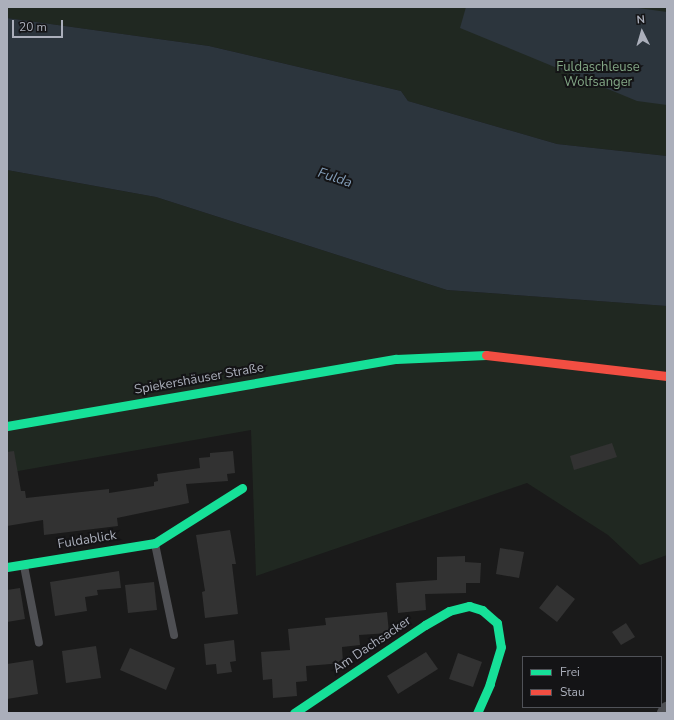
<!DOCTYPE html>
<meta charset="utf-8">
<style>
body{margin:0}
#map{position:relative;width:674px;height:720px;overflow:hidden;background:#1a1a1a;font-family:"Nunito Sans",sans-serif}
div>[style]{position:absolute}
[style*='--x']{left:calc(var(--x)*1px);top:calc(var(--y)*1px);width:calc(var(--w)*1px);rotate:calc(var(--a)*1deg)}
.green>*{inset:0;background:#202821}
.water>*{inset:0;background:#2c353d}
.building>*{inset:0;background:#323232}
.lane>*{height:8px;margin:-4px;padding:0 4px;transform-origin:4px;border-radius:4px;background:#4e4f53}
.street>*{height:16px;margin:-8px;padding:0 8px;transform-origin:8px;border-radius:8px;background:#4e4f53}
.fast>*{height:9px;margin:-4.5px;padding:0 4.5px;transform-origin:4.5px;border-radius:4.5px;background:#16e098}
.jam>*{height:9px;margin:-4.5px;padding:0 4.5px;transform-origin:4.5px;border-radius:4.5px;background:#f24e42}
span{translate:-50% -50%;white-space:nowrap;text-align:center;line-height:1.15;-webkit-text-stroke:4px #141416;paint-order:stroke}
.park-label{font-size:13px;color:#82a685}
.street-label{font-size:13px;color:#abafbb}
.water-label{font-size:14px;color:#829cb6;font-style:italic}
.frame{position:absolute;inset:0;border:8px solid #abafbb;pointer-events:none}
.legend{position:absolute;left:522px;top:656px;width:140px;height:52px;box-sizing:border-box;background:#141416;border:1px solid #505258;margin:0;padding:5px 7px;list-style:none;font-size:12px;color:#abafbb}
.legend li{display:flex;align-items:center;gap:8px;height:20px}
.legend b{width:20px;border:1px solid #505258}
.north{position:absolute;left:622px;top:12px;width:40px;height:40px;-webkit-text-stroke:3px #141416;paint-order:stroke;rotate:355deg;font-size:11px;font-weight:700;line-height:16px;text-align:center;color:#abafbb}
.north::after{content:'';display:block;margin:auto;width:14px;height:18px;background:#abafbb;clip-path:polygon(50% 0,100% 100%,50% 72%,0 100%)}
.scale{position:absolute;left:12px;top:20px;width:51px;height:18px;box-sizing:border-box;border:2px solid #abafbb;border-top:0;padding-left:5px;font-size:12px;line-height:14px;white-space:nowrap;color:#abafbb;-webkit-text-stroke:3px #141416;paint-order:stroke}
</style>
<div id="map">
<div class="green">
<div style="clip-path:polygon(7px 7px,667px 7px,667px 156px,557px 144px,408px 101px,401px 91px,209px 46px,7px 18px)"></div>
<div style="clip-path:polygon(7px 170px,156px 197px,447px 290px,667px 306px,667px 555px,640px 565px,608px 535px,527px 483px,256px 576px,251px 430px,7px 473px)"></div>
</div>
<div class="water">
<div style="clip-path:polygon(466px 7px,631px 7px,667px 12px,667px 105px,637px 101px,460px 28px)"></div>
<div style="clip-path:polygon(7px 18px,209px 46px,401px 91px,408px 101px,557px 144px,667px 156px,667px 306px,447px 290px,156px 197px,7px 170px)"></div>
</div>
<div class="building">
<div style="clip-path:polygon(612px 443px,617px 457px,574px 470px,570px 456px)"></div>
<div style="clip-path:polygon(14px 451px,21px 491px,25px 491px,26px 498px,109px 489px,109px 493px,154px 486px,154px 482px,158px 481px,157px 474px,200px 468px,199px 458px,210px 457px,210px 453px,233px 451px,235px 473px,227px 474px,228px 481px,186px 484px,189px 503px,117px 518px,118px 526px,44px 535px,43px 520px,7px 526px,7px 452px)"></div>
<div style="clip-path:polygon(230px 530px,236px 564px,232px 564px,238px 614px,205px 618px,202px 592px,205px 591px,196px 535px)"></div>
<div style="clip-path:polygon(500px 548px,524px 552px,519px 578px,496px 574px)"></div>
<div style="clip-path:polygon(465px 556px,465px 562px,481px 563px,480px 583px,466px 583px,466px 593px,425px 594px,426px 610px,398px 613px,396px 583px,437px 580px,437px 557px)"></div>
<div style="clip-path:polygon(119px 571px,121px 588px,97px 590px,98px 595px,85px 597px,87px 611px,55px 616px,50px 582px)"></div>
<div style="clip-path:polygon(154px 582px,157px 610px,128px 613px,125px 585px)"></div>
<div style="clip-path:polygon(557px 585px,575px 599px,557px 622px,539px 608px)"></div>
<div style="clip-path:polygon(20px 588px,25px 619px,7px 622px,7px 590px)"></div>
<div style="clip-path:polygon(387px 612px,389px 633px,359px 635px,360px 645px,342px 647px,343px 663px,306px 666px,307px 681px,296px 682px,297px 696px,273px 698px,272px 679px,263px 680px,261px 652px,290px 650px,288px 629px,326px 625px,325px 618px)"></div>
<div style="clip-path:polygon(626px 623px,635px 637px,621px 645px,612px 632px)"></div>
<div style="clip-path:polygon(234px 640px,236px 661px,230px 662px,232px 672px,217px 674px,216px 664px,206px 665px,204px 644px)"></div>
<div style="clip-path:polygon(96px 646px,101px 678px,66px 683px,62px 651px)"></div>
<div style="clip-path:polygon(130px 648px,175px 668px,166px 690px,120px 670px)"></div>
<div style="clip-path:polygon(426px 652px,438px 669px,398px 694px,387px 676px)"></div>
<div style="clip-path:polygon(458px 653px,482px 662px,473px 687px,449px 679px)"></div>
<div style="clip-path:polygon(33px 660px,38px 694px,7px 699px,7px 664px)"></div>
</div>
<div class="lane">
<div style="--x:155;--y:544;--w:93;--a:78.2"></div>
<div style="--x:24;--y:566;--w:78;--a:79"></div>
</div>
<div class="street">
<div style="--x:665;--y:713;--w:4;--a:-56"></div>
</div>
<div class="fast">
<div style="--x:7;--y:426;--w:395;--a:-9.8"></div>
<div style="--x:396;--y:359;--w:90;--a:-2.5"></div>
<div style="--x:7;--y:567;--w:150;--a:-9.2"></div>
<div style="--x:155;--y:543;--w:103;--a:-32.3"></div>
<div style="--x:294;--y:713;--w:158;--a:-33.9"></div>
<div style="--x:425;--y:625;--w:28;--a:-30"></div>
<div style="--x:449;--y:611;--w:21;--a:-14"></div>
<div style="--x:469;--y:606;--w:14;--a:17"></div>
<div style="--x:482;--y:610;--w:20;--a:41"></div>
<div style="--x:497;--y:623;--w:24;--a:81"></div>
<div style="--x:501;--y:647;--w:39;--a:107"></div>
<div style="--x:490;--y:684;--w:32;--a:114"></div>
</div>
<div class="jam">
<div style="--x:486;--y:355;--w:182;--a:6.6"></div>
</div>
<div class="park-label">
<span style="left:598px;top:75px">Fuldaschleuse<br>Wolfsanger</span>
</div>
<div class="street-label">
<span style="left:199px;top:379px;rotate:-10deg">Spiekershäuser Straße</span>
<span style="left:87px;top:540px;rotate:-9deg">Fuldablick</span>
<span style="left:372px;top:645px;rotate:-34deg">Am Dachsacker</span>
</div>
<div class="water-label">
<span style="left:335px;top:178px;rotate:18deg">Fulda</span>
</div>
<div class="frame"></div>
<ul class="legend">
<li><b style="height:5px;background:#16e098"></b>Frei</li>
<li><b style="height:5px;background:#f24e42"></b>Stau</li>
</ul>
<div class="north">N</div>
<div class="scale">20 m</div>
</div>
